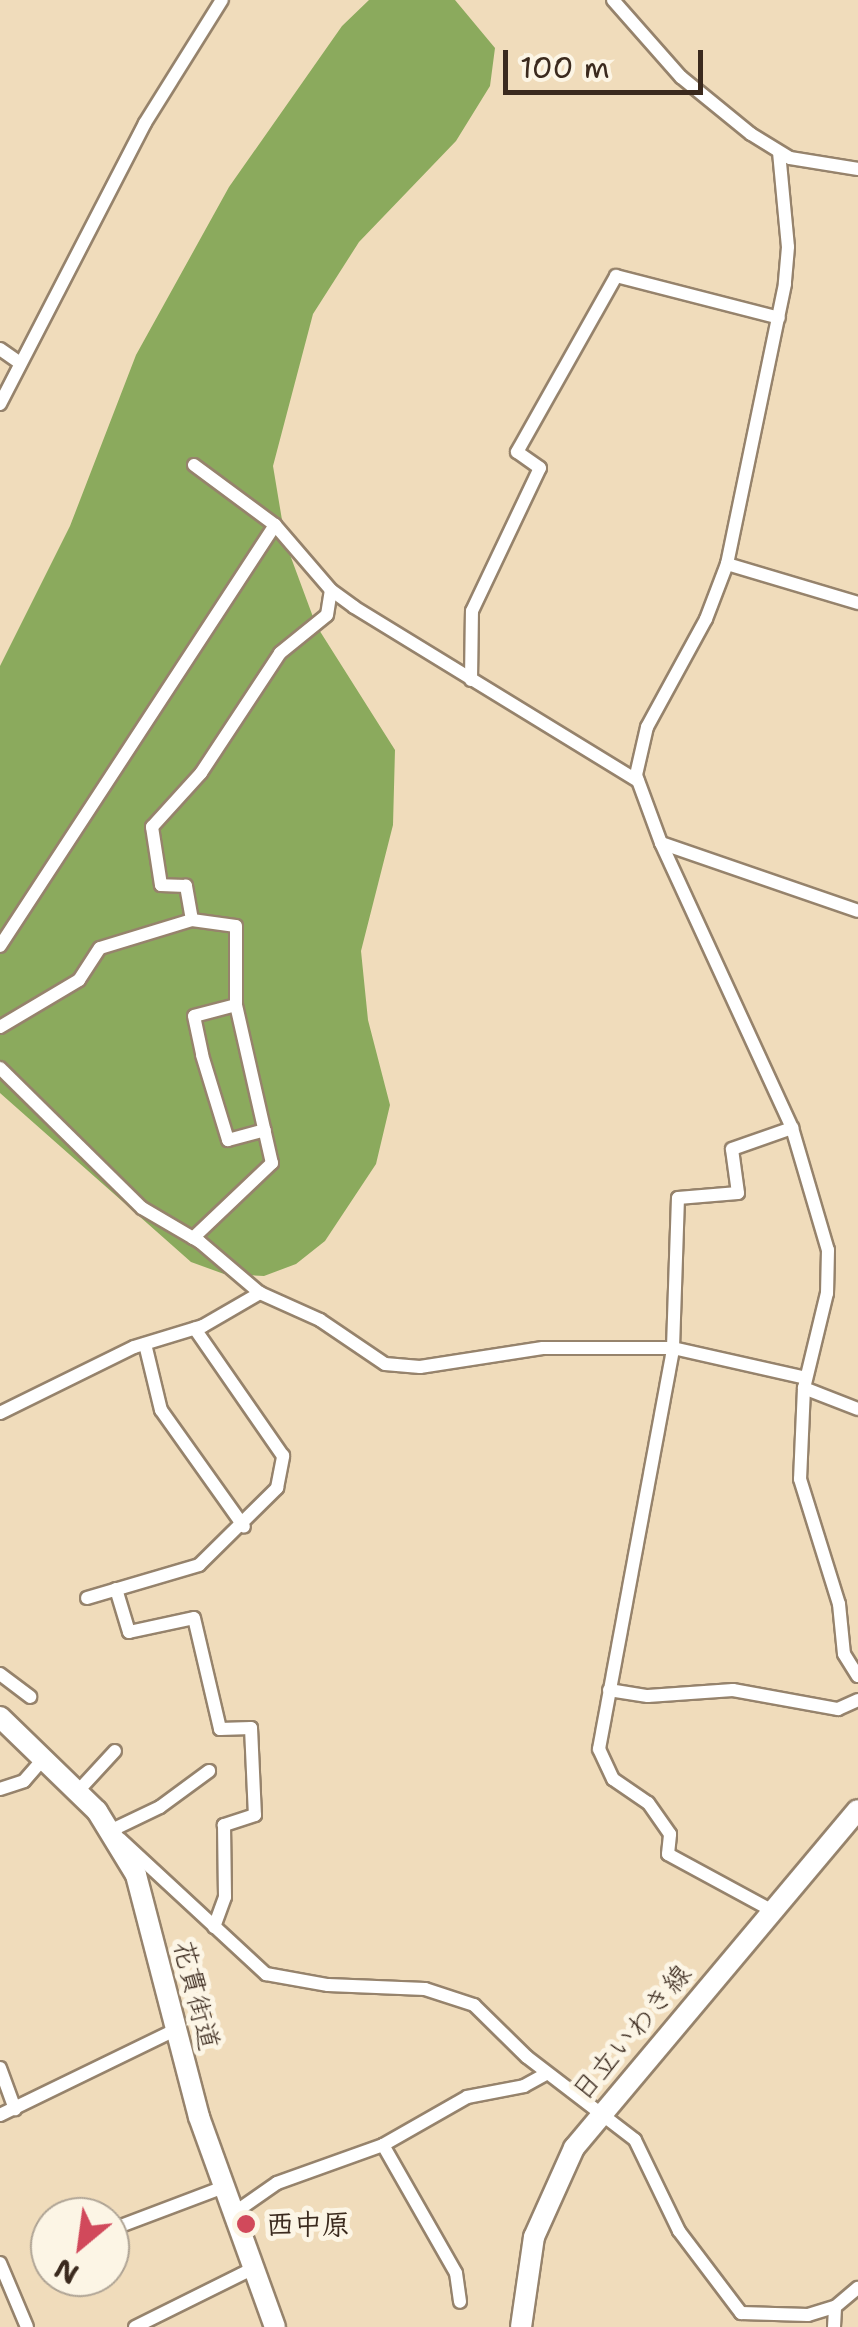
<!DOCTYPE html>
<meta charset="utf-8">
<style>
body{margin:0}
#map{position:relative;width:858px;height:2327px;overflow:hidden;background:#f0dcbb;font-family:"Shantell Sans","Klee One",sans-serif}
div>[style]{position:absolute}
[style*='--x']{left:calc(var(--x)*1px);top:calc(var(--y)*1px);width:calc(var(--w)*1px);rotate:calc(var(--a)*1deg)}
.forest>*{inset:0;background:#8baa5d}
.roads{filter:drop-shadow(2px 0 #96836c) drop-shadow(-2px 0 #96836c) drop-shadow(0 2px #96836c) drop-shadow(0 -2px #96836c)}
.minor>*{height:12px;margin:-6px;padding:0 6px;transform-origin:6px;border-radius:6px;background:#fff}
.primary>*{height:20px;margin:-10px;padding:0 10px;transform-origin:10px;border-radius:10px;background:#fff}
.trunk>*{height:20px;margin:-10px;padding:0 10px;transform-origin:10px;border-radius:10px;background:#fff}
.dots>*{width:28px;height:28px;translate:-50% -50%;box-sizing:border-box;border:5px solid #fcf5e5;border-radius:50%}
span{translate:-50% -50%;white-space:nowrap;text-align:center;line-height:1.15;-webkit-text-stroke:10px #fcf5e5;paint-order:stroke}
.street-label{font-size:28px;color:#3b2a1e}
.poi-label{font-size:28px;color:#3b2a1e;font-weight:700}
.left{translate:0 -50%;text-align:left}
.north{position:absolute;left:30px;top:2197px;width:100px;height:100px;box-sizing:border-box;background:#fcf5e5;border:2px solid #afa495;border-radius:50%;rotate:209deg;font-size:28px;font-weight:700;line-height:40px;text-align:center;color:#3b2a1e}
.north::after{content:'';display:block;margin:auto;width:35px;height:45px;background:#d1495b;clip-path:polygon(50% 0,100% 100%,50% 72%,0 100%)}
.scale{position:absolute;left:503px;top:50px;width:200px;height:45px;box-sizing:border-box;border:5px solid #3b2a1e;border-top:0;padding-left:12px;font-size:30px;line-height:35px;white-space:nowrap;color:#3b2a1e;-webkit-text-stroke:8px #fcf5e5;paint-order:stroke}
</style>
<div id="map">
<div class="forest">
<div style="clip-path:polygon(369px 0,455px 0,495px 48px,490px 86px,456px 141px,359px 242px,313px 314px,273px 466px,286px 544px,316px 625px,395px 750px,393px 825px,361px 951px,368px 1020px,390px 1105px,376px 1164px,325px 1241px,296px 1264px,264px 1276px,224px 1274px,191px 1262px,0 1093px,0 666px,70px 526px,136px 355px,229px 187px,342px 26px)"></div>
</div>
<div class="roads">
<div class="minor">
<div style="--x:613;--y:0;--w:103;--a:48.6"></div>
<div style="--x:681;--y:77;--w:90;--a:39.2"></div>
<div style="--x:751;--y:134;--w:46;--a:31.6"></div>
<div style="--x:790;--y:158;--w:69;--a:9.2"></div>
<div style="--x:779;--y:152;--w:95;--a:84.6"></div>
<div style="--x:788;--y:247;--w:37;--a:95"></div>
<div style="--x:785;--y:284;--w:286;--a:101.7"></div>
<div style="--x:727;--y:564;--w:59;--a:110.9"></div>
<div style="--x:706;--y:619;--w:123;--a:118.6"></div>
<div style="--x:647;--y:727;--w:49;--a:102.9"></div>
<div style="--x:636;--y:775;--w:72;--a:69.8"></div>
<div style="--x:661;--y:843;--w:314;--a:65.3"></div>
<div style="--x:792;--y:1128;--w:127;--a:73.6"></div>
<div style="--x:828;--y:1250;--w:43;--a:91.3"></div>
<div style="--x:827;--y:1293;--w:98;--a:103.6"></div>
<div style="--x:804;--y:1388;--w:91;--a:92.5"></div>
<div style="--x:800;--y:1479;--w:131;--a:72.7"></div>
<div style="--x:839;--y:1604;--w:50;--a:84.3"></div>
<div style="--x:844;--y:1654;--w:26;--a:58"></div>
<div style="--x:0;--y:349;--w:24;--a:35"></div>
<div style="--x:0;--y:404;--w:316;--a:-62.7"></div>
<div style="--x:145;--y:123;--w:145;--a:-58"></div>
<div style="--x:194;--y:465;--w:101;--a:36.5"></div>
<div style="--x:275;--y:525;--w:86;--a:49.3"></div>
<div style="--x:331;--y:590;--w:29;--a:36"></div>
<div style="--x:354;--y:607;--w:333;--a:31.5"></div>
<div style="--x:727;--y:564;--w:137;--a:16.6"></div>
<div style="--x:471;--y:680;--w:69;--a:-89.2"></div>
<div style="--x:472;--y:611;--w:158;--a:-64.6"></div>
<div style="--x:540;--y:468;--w:28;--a:-145"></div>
<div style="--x:517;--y:452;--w:202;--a:-60.6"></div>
<div style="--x:616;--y:276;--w:168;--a:14.4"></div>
<div style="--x:661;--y:843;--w:208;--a:19"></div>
<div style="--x:192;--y:920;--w:35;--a:-100"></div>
<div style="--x:186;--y:886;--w:25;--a:-178"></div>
<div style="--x:161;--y:885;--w:59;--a:-98.8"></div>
<div style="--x:152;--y:827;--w:73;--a:-47.8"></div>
<div style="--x:201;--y:773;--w:144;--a:-56.6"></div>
<div style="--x:280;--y:653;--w:60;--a:-39"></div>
<div style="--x:327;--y:615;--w:25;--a:-81"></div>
<div style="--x:0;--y:946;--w:503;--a:-56.85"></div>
<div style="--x:236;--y:1005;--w:43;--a:165.3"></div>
<div style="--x:194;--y:1016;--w:40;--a:78"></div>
<div style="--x:202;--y:1055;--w:89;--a:73"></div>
<div style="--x:228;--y:1140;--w:38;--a:-15"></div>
<div style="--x:0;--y:1027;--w:92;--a:-30.7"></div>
<div style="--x:79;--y:980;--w:38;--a:-57"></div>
<div style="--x:100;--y:948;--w:96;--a:-16.9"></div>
<div style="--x:192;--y:920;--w:44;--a:7.8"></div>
<div style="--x:236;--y:926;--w:79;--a:90"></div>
<div style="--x:236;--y:1005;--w:162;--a:77.2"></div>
<div style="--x:272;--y:1163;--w:109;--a:136.5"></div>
<div style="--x:0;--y:1068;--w:199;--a:44.6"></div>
<div style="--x:142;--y:1208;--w:67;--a:30.4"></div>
<div style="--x:200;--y:1242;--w:79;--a:40.4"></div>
<div style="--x:260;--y:1293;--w:66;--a:24.2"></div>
<div style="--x:320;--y:1320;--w:78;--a:34.1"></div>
<div style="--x:385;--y:1364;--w:35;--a:5"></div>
<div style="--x:420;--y:1367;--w:124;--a:-8.8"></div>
<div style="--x:543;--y:1348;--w:130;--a:0"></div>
<div style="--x:673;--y:1348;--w:136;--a:12.7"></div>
<div style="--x:145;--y:1344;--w:68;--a:76.4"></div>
<div style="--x:161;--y:1410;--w:143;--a:54.6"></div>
<div style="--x:804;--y:1388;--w:58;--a:21.3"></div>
<div style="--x:0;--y:1413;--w:149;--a:-26.2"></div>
<div style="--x:134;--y:1347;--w:72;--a:-16.9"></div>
<div style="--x:203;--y:1326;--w:66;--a:-30.1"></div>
<div style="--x:116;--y:1589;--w:45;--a:73.2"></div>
<div style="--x:129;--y:1632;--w:66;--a:-12.2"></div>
<div style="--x:194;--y:1618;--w:114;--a:76.8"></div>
<div style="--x:220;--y:1729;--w:31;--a:-2"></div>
<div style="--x:251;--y:1728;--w:87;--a:87.4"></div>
<div style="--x:255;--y:1815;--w:33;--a:162"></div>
<div style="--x:224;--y:1825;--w:72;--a:89.2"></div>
<div style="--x:225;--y:1897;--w:32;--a:110"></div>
<div style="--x:87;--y:1598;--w:117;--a:-16.4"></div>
<div style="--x:199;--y:1565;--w:110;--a:-44.6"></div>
<div style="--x:277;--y:1488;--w:33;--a:-79"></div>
<div style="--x:283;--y:1456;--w:155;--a:-124.7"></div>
<div style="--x:0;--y:1674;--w:38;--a:37"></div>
<div style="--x:609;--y:1690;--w:39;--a:9"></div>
<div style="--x:648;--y:1696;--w:85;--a:-4"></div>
<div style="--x:733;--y:1690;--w:107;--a:10.3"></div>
<div style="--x:838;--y:1709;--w:22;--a:-24"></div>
<div style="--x:0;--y:1789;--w:25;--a:-18"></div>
<div style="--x:24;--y:1781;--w:32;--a:-49"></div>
<div style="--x:79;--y:1790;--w:53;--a:-47.3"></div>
<div style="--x:112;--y:1830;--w:53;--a:-25.6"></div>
<div style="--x:160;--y:1807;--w:61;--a:-36.3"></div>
<div style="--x:120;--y:1839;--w:199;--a:42.8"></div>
<div style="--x:266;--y:1974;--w:63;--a:10.1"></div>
<div style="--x:328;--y:1985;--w:97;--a:2.4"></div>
<div style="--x:425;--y:1989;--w:52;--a:18.1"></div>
<div style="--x:474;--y:2005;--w:74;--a:44.5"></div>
<div style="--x:527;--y:2057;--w:136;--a:37.5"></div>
<div style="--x:635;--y:2140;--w:101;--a:64.2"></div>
<div style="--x:679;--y:2231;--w:103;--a:52.9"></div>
<div style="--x:741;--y:2313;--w:67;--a:1.7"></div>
<div style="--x:808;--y:2315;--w:28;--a:-17"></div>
<div style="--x:835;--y:2307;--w:30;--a:-40"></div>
<div style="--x:771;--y:1910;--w:117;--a:-151.5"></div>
<div style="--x:668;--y:1854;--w:20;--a:-84"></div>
<div style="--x:670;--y:1834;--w:38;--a:-125"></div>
<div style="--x:648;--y:1803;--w:42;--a:-145.6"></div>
<div style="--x:613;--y:1779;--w:33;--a:-115"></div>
<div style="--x:599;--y:1749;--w:408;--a:-79.5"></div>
<div style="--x:673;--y:1348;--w:150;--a:-88.1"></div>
<div style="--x:678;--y:1198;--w:60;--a:-4.8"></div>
<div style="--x:738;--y:1193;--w:44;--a:-97.8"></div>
<div style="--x:732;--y:1149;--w:64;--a:-19.3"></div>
<div style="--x:0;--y:2068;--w:44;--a:69.9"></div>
<div style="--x:0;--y:2115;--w:197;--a:-25.9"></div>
<div style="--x:383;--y:2145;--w:147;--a:60.3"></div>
<div style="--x:456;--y:2273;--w:29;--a:82"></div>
<div style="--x:234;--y:2213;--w:52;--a:-34.9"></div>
<div style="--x:277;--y:2183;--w:113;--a:-19.7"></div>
<div style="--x:383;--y:2145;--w:97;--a:-29.7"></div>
<div style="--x:467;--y:2097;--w:58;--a:-10.9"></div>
<div style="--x:524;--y:2086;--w:26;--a:-29"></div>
<div style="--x:110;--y:2230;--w:122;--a:-20.7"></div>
<div style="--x:40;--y:2252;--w:10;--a:-17"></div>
<div style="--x:0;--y:2263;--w:69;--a:67.1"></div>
<div style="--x:135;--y:2327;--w:133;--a:-26.4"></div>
<div style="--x:834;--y:2327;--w:20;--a:-87"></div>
</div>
<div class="primary">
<div style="--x:521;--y:2327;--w:91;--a:-81.8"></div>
<div style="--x:534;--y:2237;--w:98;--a:-65.8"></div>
<div style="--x:574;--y:2148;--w:441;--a:-50"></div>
</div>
<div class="trunk">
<div style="--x:0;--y:1717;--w:135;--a:44.1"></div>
<div style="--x:97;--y:1811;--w:75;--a:58.6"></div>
<div style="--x:136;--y:1875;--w:250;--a:75.4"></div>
<div style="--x:199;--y:2117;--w:223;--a:70.1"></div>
</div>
</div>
<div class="dots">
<div style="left:246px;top:2224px;background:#d1495b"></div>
</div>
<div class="street-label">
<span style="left:197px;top:1995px;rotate:76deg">花貫街道</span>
<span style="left:631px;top:2032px;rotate:-50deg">日立いわき線</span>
</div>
<div class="poi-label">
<span class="left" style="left:266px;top:2224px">西中原</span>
</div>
<div class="north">N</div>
<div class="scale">100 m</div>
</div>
